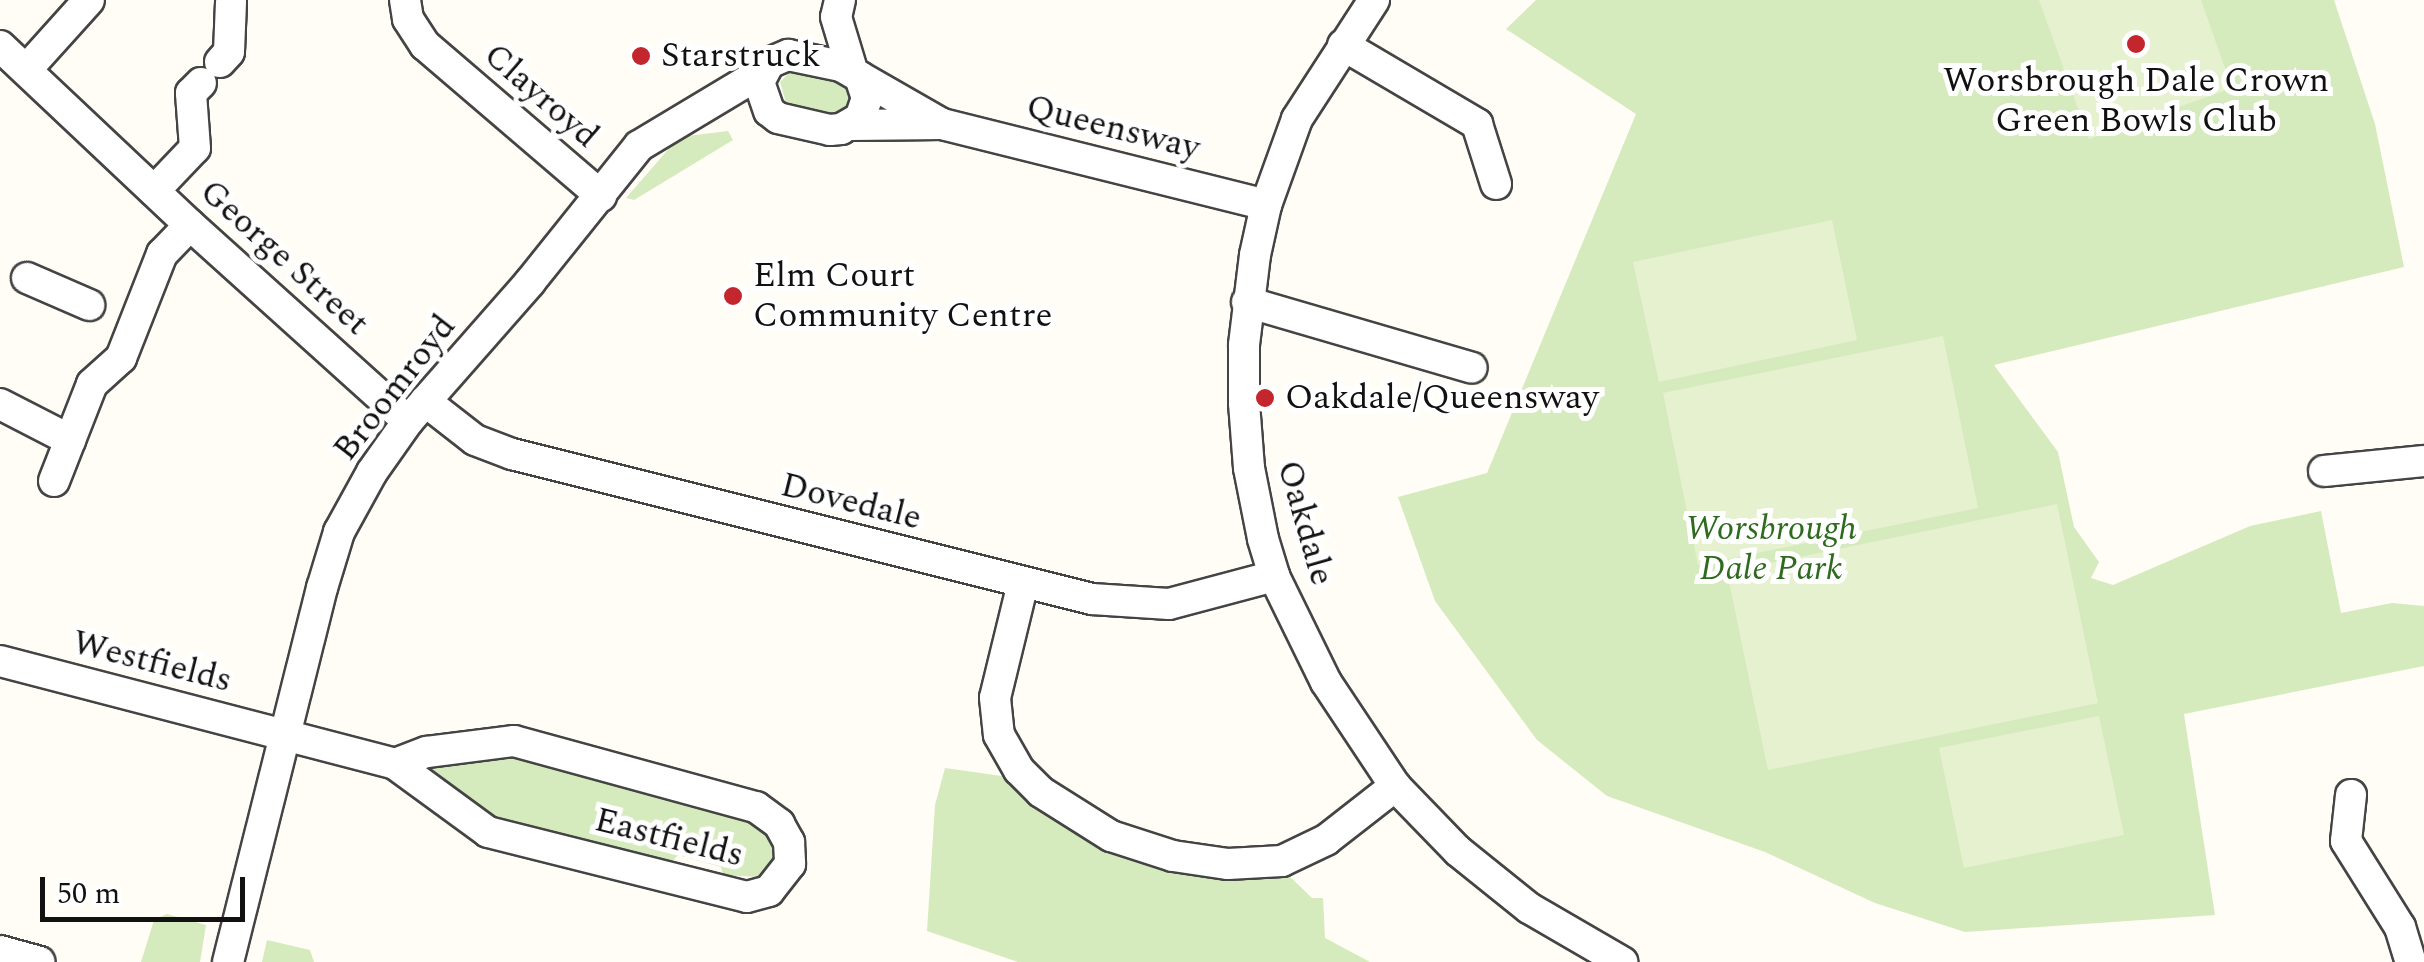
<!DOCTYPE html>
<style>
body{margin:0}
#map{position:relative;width:2424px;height:962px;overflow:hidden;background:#fffdf5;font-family:Spectral,serif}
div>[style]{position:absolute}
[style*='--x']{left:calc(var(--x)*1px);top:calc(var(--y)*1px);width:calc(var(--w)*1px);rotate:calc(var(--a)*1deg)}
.green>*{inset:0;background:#d5ebbd}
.pitch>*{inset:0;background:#e6f2cf}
.roads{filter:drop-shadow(2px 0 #444) drop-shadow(-2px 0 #444) drop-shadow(0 2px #444) drop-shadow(0 -2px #444)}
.minor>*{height:30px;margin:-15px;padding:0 15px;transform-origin:15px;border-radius:15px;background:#fff}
.dots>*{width:28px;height:28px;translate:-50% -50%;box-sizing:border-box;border:5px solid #fff;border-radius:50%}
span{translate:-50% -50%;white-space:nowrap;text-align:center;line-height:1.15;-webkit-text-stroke:10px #fff;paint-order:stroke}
.poi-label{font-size:35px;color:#111}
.left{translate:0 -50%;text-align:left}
.street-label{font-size:35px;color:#111}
.park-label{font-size:35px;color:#2f6b1f;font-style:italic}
.scale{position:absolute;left:40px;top:877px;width:205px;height:45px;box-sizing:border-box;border:5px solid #111;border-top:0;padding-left:12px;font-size:30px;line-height:35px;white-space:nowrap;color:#111;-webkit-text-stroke:8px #fff;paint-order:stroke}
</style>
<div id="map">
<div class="green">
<div style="clip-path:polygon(1536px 0,2334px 0,2375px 124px,2404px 267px,1994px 365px,2058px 452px,2074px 527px,2099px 562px,2091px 578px,2113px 585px,2250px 526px,2321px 511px,2341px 613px,2392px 603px,2424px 606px,2424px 666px,2184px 714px,2215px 915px,1965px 932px,1875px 903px,1765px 852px,1607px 796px,1537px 740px,1435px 601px,1398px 497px,1487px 473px,1636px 114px,1506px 29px)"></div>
<div style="clip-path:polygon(792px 70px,839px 79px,850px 93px,848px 105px,832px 114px,786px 103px,780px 82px)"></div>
<div style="clip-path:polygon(728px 131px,733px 140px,634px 200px,626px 198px,679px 137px)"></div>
<div style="clip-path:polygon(534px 755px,578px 775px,584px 769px,758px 815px,779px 851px,758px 877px,723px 875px,721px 867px,678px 855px,671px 863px,497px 819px,424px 766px,430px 759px)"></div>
<div style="clip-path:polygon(945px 768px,1016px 778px,1070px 822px,1283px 870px,1312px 898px,1323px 898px,1325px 938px,1370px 962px,1018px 962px,927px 931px,935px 805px)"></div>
<div style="clip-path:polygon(167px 914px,206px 925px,200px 962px,141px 962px,154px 920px)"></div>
<div style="clip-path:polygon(267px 940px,310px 950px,314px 962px,262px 962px)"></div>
</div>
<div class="pitch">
<div style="clip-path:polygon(2039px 0,2201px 0,2232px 88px,2089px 139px)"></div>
<div style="clip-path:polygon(1832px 220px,1857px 340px,1659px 382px,1633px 262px)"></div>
<div style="clip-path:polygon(1943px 336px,1978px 508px,1698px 565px,1663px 393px)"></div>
<div style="clip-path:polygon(2057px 504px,2098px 703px,1768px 770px,1727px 572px)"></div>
<div style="clip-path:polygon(2099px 716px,2124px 835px,1964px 868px,1939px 748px)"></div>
</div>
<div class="roads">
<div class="minor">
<div style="--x:405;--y:0;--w:19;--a:81"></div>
<div style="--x:408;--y:19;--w:31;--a:57"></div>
<div style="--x:425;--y:45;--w:232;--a:40.6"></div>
<div style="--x:840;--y:0;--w:17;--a:103"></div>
<div style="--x:836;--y:17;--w:55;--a:73.2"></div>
<div style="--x:1374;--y:0;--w:142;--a:122.9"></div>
<div style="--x:1297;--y:119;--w:91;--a:109.8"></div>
<div style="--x:1266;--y:205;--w:51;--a:102.4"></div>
<div style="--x:1255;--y:255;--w:91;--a:97"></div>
<div style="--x:1244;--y:345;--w:58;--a:90"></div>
<div style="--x:1244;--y:403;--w:65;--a:85.6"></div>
<div style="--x:1249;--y:468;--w:72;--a:78.8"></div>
<div style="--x:1263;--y:539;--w:39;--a:73"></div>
<div style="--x:1274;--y:576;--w:118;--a:63.9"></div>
<div style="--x:1326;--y:682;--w:125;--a:56.4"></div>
<div style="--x:1395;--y:786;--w:91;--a:45.9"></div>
<div style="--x:1458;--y:851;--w:91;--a:38.8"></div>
<div style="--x:1529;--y:908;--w:108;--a:30.1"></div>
<div style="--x:1343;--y:45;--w:156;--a:30.5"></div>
<div style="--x:1477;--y:124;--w:63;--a:72.4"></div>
<div style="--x:0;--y:46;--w:261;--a:43.3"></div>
<div style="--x:190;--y:225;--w:293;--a:42"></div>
<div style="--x:788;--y:55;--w:54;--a:11.7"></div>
<div style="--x:841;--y:66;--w:22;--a:30"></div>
<div style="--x:860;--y:77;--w:22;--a:72"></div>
<div style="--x:867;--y:98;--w:21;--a:109"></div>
<div style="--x:860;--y:118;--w:22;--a:150"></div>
<div style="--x:841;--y:129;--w:11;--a:175"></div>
<div style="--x:830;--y:130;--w:53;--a:-167"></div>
<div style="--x:778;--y:118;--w:11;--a:-142"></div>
<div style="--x:769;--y:111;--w:31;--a:-109"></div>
<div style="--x:759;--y:82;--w:21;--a:-62"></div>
<div style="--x:769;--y:63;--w:21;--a:-23"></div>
<div style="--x:220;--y:62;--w:13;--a:-48"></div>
<div style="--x:229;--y:52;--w:50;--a:-87.7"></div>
<div style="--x:26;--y:70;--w:94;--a:-48"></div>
<div style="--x:860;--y:77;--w:95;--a:29.8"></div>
<div style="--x:851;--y:125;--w:91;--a:-0.6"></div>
<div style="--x:942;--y:124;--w:334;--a:14"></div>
<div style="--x:154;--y:191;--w:59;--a:-46.4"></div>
<div style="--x:195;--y:148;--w:55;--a:-94.2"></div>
<div style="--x:191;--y:93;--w:14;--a:-45"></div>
<div style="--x:27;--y:278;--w:68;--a:23.5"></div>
<div style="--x:1247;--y:302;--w:234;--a:16.3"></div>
<div style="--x:425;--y:401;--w:63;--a:38"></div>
<div style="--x:475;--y:440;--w:40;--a:21"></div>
<div style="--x:512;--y:454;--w:598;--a:14.04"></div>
<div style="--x:1092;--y:599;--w:77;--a:3.7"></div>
<div style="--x:1169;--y:604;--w:109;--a:-14.9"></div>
<div style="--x:0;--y:404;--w:79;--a:27.2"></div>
<div style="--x:2324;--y:471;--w:100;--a:-5.7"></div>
<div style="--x:54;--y:481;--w:104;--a:-68.6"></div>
<div style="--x:92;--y:384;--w:39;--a:-42"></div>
<div style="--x:121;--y:358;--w:112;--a:-68.5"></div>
<div style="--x:162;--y:254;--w:40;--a:-46"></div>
<div style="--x:1023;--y:583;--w:118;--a:103.7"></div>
<div style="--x:995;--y:698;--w:37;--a:84"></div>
<div style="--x:999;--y:735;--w:40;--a:60.3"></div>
<div style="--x:1019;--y:770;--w:31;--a:45"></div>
<div style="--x:1041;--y:792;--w:83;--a:32.2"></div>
<div style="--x:1111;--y:836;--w:65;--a:17.9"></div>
<div style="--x:1173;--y:856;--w:56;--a:8.3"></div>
<div style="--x:1228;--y:864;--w:54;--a:-3.2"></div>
<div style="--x:1282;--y:861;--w:49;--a:-25.5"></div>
<div style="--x:1326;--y:840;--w:88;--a:-38"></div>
<div style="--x:0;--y:661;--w:408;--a:14.6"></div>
<div style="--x:395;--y:764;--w:34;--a:-21"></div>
<div style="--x:427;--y:752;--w:88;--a:-7.2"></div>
<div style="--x:514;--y:741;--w:251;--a:15.3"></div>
<div style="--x:756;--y:807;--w:29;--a:36"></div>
<div style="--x:779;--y:824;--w:21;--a:61"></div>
<div style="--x:789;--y:842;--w:22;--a:87"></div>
<div style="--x:790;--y:864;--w:34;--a:128"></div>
<div style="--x:769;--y:891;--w:23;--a:165"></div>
<div style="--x:747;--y:897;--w:267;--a:-165.9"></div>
<div style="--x:488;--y:832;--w:115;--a:-143.8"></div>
<div style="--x:2351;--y:795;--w:46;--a:96.2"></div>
<div style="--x:2346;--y:841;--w:102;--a:57.9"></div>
<div style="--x:2400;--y:927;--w:37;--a:73"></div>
<div style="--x:0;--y:951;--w:41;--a:15.4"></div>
<div style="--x:228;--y:962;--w:386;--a:-75.9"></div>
<div style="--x:322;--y:588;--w:59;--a:-73.1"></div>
<div style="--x:339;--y:532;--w:68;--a:-61.2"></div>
<div style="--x:372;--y:472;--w:62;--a:-54.8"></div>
<div style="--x:408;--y:421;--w:185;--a:-48.7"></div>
<div style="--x:530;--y:282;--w:174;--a:-51.3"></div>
<div style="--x:639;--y:146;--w:144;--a:-31"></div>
</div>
</div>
<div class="dots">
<div style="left:2136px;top:44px;background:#c4262e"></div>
<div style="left:641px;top:56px;background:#c4262e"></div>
<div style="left:733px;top:296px;background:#c4262e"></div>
<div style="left:1265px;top:398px;background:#c4262e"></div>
</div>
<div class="poi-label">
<span class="left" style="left:661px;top:56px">Starstruck</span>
<span style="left:2136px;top:101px">Worsbrough Dale Crown<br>Green Bowls Club</span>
<span class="left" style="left:753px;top:296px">Elm Court<br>Community Centre</span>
<span class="left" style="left:1285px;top:398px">Oakdale/Queensway</span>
</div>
<div class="street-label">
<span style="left:541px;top:96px;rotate:41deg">Clayroyd</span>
<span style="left:1113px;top:128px;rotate:14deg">Queensway</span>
<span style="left:284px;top:258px;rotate:42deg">George Street</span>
<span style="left:395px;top:388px;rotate:-52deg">Broomroyd</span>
<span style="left:851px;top:502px;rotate:14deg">Dovedale</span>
<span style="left:1305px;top:523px;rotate:74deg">Oakdale</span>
<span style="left:152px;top:662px;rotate:14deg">Westfields</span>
<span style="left:669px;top:838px;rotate:14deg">Eastfields</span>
</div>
<div class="park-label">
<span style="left:1771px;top:549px">Worsbrough<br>Dale Park</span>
</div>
<div class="scale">50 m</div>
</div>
